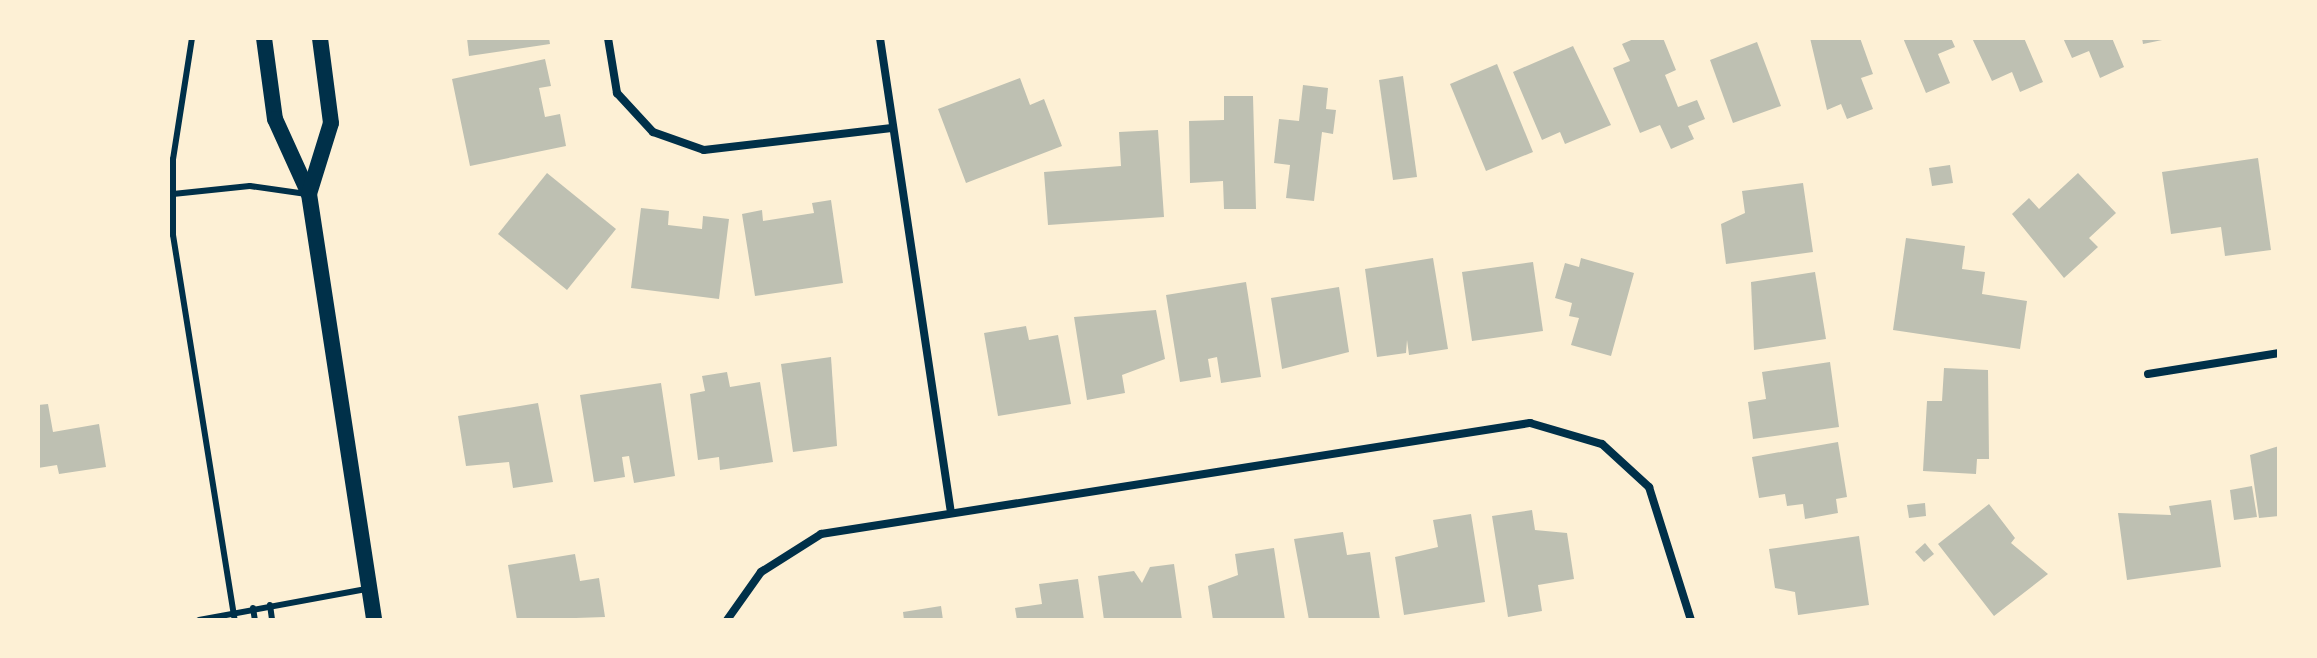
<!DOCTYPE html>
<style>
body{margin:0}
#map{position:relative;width:2317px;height:658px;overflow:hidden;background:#fdf0d5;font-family:Literata,serif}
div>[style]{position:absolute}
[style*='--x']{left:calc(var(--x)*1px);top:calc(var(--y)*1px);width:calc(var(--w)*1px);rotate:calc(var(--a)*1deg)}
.building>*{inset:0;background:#bec0b2}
.service>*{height:6px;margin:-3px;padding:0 3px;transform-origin:3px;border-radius:3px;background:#003049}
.minor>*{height:8px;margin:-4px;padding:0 4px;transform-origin:4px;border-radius:4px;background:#003049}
.secondary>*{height:16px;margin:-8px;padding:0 8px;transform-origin:8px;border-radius:8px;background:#003049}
span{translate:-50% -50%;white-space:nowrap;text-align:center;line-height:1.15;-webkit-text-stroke:6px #fdf0d5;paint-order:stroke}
.frame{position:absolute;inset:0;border:40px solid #fdf0d5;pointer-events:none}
</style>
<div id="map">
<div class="building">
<div style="clip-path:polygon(467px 38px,549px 38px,550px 44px,469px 56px)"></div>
<div style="clip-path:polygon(1636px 38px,1663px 38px,1676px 70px,1665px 75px,1678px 107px,1697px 100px,1705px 119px,1688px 126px,1694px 139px,1671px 149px,1660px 125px,1640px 133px,1613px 68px,1630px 61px,1622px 44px)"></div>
<div style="clip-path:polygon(1810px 38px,1860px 38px,1873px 74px,1861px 78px,1873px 109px,1847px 119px,1841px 104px,1827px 110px)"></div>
<div style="clip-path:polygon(1903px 38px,1951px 38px,1955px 47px,1938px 54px,1950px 83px,1926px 93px)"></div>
<div style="clip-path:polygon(1972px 38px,2024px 38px,2043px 82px,2020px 92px,2012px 72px,1992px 81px)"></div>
<div style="clip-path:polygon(2063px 38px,2112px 38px,2124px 67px,2100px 78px,2089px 51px,2072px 58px)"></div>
<div style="clip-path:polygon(2142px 38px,2166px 38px,2167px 39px,2143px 44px)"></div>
<div style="clip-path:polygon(1757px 42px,1781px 106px,1733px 123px,1710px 60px)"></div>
<div style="clip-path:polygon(1573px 46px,1611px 125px,1565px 144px,1560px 132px,1542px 140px,1513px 72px)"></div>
<div style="clip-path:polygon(545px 59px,551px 86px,539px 88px,545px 117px,560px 114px,566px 146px,470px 166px,452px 79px)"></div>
<div style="clip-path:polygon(1497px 64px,1533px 152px,1486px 171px,1450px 84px)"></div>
<div style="clip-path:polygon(1403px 76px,1417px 177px,1393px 180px,1379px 80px)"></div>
<div style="clip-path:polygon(1020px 78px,1030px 105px,1044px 99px,1062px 146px,966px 183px,938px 109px)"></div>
<div style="clip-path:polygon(1303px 85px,1328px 88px,1326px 109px,1336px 110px,1333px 134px,1322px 132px,1314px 201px,1286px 198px,1290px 165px,1274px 163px,1279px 119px,1299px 121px)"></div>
<div style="clip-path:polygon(1224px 96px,1253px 96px,1256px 209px,1224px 209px,1223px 181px,1190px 183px,1189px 121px,1224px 120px)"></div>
<div style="clip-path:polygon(1158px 130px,1164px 217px,1048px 225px,1044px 172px,1121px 166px,1119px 132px)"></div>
<div style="clip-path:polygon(2258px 158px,2271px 250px,2225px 256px,2221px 227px,2171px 234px,2162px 172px)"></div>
<div style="clip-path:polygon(1950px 165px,1953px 183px,1932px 186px,1929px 168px)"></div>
<div style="clip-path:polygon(547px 173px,616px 229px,567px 290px,498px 234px)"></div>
<div style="clip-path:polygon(2078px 173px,2116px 213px,2089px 238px,2098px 247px,2064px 278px,2012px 214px,2029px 198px,2039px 209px)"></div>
<div style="clip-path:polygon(1803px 183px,1813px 252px,1726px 264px,1721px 224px,1745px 213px,1742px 191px)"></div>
<div style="clip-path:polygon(831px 200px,843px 283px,755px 296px,742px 214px,762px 210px,763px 221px,814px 213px,812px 203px)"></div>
<div style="clip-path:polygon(641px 208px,669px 211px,668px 225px,702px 229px,703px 216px,729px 219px,719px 299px,631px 288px)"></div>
<div style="clip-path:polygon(1906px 238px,1965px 246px,1962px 269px,1985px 272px,1982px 294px,2027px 301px,2020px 349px,1893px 330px)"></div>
<div style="clip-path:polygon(1433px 258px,1448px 349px,1409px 355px,1407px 340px,1406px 353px,1377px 357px,1365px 269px)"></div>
<div style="clip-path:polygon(1581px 258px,1634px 273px,1611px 356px,1571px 345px,1579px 318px,1569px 316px,1572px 303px,1555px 298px,1565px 263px,1579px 267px)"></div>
<div style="clip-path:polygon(1533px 262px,1543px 331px,1472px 341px,1462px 272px)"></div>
<div style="clip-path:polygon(1815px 272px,1826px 339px,1754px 350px,1751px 282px)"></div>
<div style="clip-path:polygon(1246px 282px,1261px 377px,1221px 383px,1217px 357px,1208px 359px,1211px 377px,1180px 382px,1166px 295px)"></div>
<div style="clip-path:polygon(1339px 287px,1349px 352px,1282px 369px,1271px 298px)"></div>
<div style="clip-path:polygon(1156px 310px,1165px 359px,1122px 375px,1125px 393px,1087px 400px,1074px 317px)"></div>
<div style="clip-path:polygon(1026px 326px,1029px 340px,1058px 335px,1071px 404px,998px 416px,984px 333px)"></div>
<div style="clip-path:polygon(831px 357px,837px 446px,793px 452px,781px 364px)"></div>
<div style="clip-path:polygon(1830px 362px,1839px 427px,1753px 439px,1748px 402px,1766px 399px,1762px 372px)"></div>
<div style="clip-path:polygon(1944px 368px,1988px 370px,1989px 459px,1977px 459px,1976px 474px,1923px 471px,1927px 401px,1942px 401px)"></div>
<div style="clip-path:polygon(727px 372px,730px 387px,760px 382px,773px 462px,720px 470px,719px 457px,698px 460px,690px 394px,705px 391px,702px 376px)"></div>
<div style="clip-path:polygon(661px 383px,675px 476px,634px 483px,629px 456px,622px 457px,625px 477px,594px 482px,580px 395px)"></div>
<div style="clip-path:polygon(538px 403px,553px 482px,513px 488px,509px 462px,466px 466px,458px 416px)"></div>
<div style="clip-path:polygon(48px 404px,53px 432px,99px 424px,106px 467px,59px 474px,57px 465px,38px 468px,38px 405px)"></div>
<div style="clip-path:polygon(1838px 442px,1847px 497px,1836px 499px,1838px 513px,1805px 519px,1803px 504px,1787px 506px,1785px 494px,1759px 498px,1752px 457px)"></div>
<div style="clip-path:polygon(2279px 446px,2279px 516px,2259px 518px,2250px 455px)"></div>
<div style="clip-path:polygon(2252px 486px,2257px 517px,2234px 520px,2230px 490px)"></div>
<div style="clip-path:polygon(2211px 500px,2221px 567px,2127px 580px,2118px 513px,2171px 515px,2169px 506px)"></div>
<div style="clip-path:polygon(1925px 503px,1926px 516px,1909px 518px,1907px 505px)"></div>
<div style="clip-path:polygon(1989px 504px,2015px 538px,2011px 543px,2048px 574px,1994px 616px,1938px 544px)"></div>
<div style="clip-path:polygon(1532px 510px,1535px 530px,1567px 533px,1574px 579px,1538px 585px,1542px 611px,1508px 617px,1492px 516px)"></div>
<div style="clip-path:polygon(1471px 514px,1485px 602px,1404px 615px,1395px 557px,1438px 547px,1433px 520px)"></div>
<div style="clip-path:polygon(1343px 532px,1347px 555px,1370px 552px,1380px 620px,1309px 620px,1294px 539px)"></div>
<div style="clip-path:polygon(1859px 536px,1869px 605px,1798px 615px,1795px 592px,1775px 588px,1769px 549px)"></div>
<div style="clip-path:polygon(1925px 543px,1934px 554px,1924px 562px,1915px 552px)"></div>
<div style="clip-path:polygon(1274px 548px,1285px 620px,1213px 620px,1208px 586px,1238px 575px,1235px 554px)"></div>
<div style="clip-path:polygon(575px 554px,580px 581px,599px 578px,605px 617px,517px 620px,508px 565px)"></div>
<div style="clip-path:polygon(1174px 564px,1182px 620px,1104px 620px,1098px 576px,1134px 571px,1142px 583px,1150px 567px)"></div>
<div style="clip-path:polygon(1078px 579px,1084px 620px,1017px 620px,1015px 608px,1042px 604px,1039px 584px)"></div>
<div style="clip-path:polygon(941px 606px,943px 620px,904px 620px,903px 612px)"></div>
</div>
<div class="service">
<div style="--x:192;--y:38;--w:122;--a:98.9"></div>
<div style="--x:173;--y:159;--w:76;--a:90"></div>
<div style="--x:173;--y:235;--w:390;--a:80.9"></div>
<div style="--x:173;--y:194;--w:77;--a:-5.9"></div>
<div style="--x:250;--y:186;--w:57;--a:8.1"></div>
<div style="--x:270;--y:605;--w:15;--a:82"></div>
<div style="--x:253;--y:608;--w:12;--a:81"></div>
<div style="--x:199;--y:620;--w:170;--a:-10.5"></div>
</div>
<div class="minor">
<div style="--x:608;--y:38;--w:56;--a:80.7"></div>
<div style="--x:617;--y:93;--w:53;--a:47.3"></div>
<div style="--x:653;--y:132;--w:54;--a:19.4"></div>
<div style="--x:704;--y:150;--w:189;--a:-6.7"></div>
<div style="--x:880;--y:38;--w:476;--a:81.5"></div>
<div style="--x:2148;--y:374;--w:133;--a:-9.1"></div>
<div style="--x:727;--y:620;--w:59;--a:-54.7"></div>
<div style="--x:761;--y:572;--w:71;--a:-32.3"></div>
<div style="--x:821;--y:534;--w:718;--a:-8.9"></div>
<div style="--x:1530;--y:423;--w:75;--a:16.3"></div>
<div style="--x:1602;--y:444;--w:64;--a:42.5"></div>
<div style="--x:1649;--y:487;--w:139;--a:72.5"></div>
</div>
<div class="secondary">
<div style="--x:264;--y:38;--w:82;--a:82.3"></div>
<div style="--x:275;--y:119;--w:82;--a:65.6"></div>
<div style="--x:309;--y:194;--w:431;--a:81.3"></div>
<div style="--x:309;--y:194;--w:74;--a:-72.8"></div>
<div style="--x:331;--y:123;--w:86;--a:-97.4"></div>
</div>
<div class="frame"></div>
</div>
